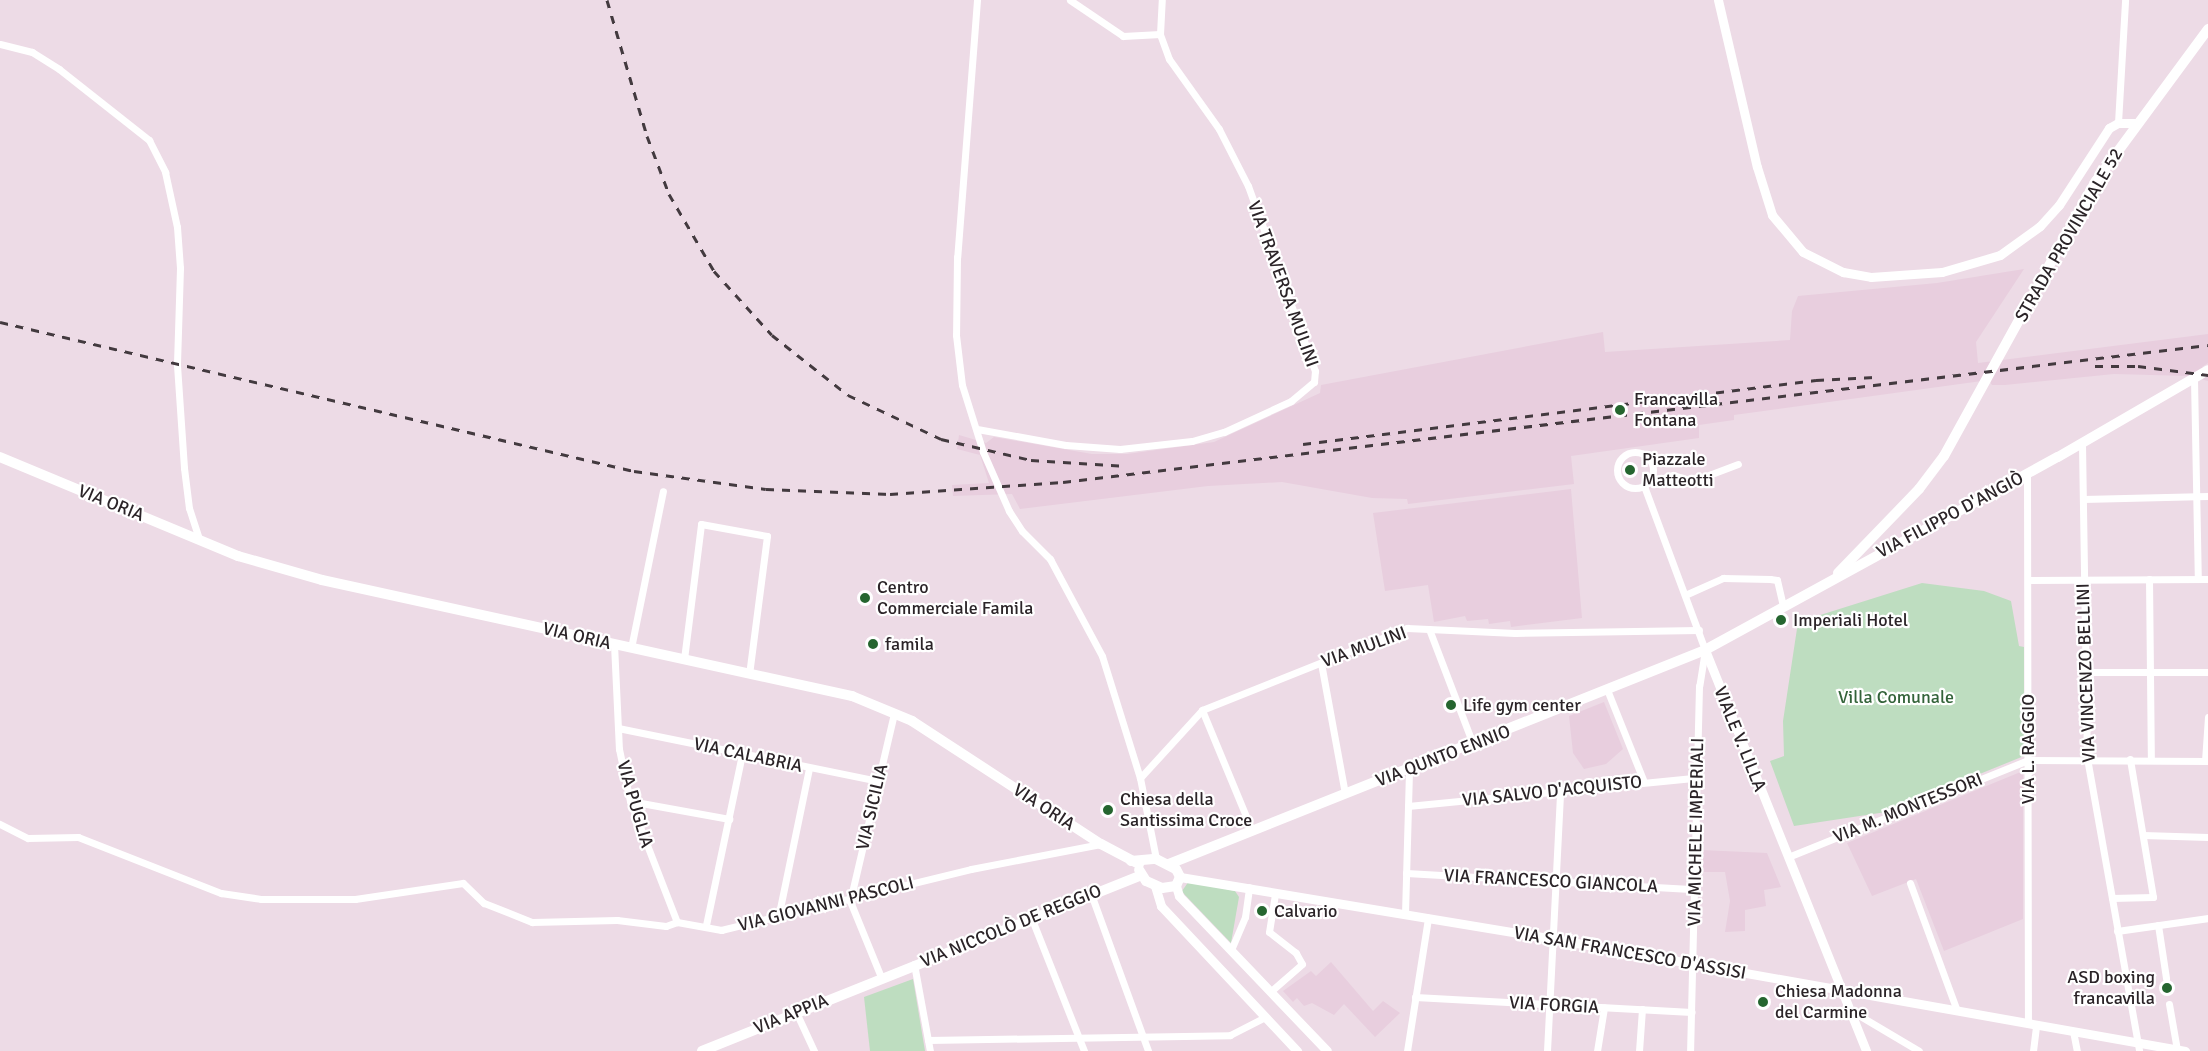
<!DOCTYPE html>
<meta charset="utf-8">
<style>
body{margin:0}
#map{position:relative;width:2208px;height:1051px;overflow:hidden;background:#eddbe6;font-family:Signika,sans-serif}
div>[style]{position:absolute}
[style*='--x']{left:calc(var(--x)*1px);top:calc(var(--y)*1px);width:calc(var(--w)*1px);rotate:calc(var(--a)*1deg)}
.built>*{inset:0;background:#e8cede}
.green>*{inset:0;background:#beddc0}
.minor>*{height:7px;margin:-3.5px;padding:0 3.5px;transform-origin:3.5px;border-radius:3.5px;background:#fff}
.minor>.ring{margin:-3.5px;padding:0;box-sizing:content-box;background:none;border:7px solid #fff;border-radius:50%}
.tertiary>*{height:9px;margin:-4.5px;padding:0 4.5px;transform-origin:4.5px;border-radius:4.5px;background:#fff}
.secondary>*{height:10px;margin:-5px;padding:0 5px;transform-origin:5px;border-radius:5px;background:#fff}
.rail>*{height:3px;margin-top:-1.5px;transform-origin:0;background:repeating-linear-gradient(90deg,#433a3f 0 8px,transparent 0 16px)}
.dots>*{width:16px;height:16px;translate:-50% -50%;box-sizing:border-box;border:3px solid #fff;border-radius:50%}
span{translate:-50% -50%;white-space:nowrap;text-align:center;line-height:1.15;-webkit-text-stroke:4.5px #fff;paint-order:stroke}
.street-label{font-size:18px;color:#2b2428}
.poi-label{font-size:18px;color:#2b2428}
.left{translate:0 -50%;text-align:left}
.right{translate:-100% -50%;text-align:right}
.park-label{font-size:18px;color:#336339}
</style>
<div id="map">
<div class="built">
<div style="clip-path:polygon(2024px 269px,1976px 342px,1978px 363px,2208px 334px,2208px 363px,2202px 367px,2208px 370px,2208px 381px,2189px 376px,2114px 374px,2005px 385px,1992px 385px,1989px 380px,1734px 415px,1734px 420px,1699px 425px,1699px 438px,1571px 456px,1574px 484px,1408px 504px,1407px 499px,1372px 498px,1282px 482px,1208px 486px,1020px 509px,1012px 494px,953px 496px,952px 485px,989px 483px,980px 455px,957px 449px,959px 435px,986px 443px,994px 437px,1092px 454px,1127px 454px,1214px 442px,1320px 393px,1321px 385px,1603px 332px,1605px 352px,1790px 340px,1792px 311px,1798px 296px,1937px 283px)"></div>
<div style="clip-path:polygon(1571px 489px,1582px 618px,1511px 627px,1510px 621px,1489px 624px,1488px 619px,1467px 621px,1465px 616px,1434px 622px,1428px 585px,1385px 591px,1373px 513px)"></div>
<div style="clip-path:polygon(1604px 702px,1623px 749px,1606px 764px,1584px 769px,1573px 753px,1569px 716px)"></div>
<div style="clip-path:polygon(2023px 771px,2023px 919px,1944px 951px,1916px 879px,1872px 896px,1847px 843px)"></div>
<div style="clip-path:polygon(1701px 850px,1767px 853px,1781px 887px,1764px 890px,1766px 906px,1745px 910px,1745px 931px,1725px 932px,1730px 901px,1725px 872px,1701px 872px)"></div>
<div style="clip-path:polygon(1331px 962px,1373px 1011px,1383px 1001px,1400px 1013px,1375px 1037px,1344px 1004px,1334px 1015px,1312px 1003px,1304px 1006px,1297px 998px,1293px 1002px,1283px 991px,1311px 971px,1316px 976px)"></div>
</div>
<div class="green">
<div style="clip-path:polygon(1922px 583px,1984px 591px,2011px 601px,2019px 646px,2024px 647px,2024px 756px,1886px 812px,1794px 826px,1770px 761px,1784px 756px,1783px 721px,1798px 622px)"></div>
<div style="clip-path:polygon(1189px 881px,1235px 891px,1239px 897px,1231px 943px,1185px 895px,1182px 891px)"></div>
<div style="clip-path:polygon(913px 979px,925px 1051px,870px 1051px,864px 997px)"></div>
</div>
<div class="minor">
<div style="--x:977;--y:0;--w:258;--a:94.4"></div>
<div style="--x:957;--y:257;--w:78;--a:90.7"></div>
<div style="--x:956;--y:335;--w:50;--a:83.2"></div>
<div style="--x:962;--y:385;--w:70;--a:72.6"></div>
<div style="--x:983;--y:452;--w:64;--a:66.2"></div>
<div style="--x:1009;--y:511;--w:24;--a:57"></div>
<div style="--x:1022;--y:531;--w:40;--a:45"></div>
<div style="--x:1050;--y:559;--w:110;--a:61.8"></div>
<div style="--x:1102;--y:656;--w:128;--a:72.7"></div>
<div style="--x:1140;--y:778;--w:83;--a:78.8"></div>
<div style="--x:1070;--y:0;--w:64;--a:34.2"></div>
<div style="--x:1123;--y:36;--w:37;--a:-3"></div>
<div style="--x:0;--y:44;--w:33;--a:14"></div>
<div style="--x:32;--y:52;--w:32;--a:32"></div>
<div style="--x:59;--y:69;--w:115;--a:38.3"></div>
<div style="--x:149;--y:140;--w:36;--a:63"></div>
<div style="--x:165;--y:172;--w:56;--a:77.7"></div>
<div style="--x:177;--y:227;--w:41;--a:85.8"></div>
<div style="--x:180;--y:268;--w:97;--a:91.8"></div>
<div style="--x:177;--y:365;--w:103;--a:86.1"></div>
<div style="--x:184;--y:468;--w:40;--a:82.9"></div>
<div style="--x:189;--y:508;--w:33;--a:72"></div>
<div style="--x:2118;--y:123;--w:123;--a:-86.7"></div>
<div style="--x:2194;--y:379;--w:200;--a:88.9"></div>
<div style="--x:977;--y:429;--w:90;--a:10.2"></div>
<div style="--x:1066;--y:445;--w:54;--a:4.2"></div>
<div style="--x:1120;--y:449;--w:72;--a:-6.3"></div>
<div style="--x:1192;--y:441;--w:33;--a:-16"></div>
<div style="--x:1224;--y:432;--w:74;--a:-24.8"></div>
<div style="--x:1291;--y:401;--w:30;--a:-40"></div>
<div style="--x:1314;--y:382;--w:11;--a:-85"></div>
<div style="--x:1315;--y:371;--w:197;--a:-109.9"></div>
<div style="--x:1248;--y:186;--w:64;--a:-117"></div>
<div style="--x:1219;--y:129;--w:86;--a:-125.5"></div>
<div style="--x:1169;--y:59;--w:27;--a:-110"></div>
<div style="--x:1160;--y:34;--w:34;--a:-87"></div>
<div style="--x:2082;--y:444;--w:314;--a:89.1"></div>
<div style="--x:2087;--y:758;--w:298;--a:79.9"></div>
<div class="ring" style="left:1617px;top:452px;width:29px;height:29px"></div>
<div style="--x:2027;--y:474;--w:549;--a:89.9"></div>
<div style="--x:1648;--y:483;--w:26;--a:-18"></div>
<div style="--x:1673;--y:475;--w:21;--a:17"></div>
<div style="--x:1693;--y:481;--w:48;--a:-20.7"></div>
<div style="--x:1644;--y:486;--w:175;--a:69.6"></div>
<div style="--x:1705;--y:650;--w:36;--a:99"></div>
<div style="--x:1699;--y:686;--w:365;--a:91.4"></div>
<div style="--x:2083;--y:499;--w:125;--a:-1.4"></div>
<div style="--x:2149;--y:579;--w:180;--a:89.4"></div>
<div style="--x:2029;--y:580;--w:179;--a:-0.3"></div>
<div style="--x:1685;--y:595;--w:42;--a:-24.1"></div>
<div style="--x:1723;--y:578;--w:47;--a:1.2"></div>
<div style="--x:1770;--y:579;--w:7;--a:8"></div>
<div style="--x:1777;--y:580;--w:27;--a:77"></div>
<div style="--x:1429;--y:629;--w:123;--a:69.1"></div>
<div style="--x:614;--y:644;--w:105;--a:87.3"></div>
<div style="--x:619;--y:749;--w:53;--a:78.1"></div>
<div style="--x:630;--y:801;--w:130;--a:68.8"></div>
<div style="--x:631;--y:648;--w:160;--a:-78.5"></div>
<div style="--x:684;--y:659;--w:136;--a:-82.8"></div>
<div style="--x:701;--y:524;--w:67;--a:10.3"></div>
<div style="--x:767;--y:536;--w:139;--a:97.4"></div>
<div style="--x:1321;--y:663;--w:133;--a:79.6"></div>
<div style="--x:2085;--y:672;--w:123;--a:0"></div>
<div style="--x:1608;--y:692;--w:97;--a:68.2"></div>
<div style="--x:1202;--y:710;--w:131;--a:67.5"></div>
<div style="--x:618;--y:728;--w:265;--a:11.5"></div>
<div style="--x:2205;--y:761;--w:44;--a:-86.1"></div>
<div style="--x:1140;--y:778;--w:92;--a:-47.6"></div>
<div style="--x:1202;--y:710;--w:221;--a:-21.8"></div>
<div style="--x:1407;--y:628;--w:108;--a:2.7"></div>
<div style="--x:1515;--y:633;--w:184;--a:-0.9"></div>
<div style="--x:630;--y:801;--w:101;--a:10.3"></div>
<div style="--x:1408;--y:806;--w:289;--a:-5.6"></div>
<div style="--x:0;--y:824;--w:31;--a:27"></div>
<div style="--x:28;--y:838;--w:50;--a:-1.1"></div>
<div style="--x:78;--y:837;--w:154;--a:21.4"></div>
<div style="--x:221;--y:893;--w:40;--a:8.5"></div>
<div style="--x:261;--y:899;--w:94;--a:0"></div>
<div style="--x:355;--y:899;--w:109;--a:-8.4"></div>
<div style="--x:463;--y:883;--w:29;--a:44"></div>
<div style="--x:484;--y:903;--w:52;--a:21.6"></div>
<div style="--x:532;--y:922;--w:85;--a:-1.3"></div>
<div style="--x:617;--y:920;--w:49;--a:7"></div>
<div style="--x:666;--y:926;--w:12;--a:-20"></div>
<div style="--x:677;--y:922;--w:45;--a:10.3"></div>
<div style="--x:721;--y:930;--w:257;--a:-13.7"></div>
<div style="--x:971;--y:869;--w:132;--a:-10.9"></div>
<div style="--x:2143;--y:835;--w:65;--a:1.8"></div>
<div style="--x:1788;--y:857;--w:259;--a:-22"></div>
<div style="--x:2028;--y:760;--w:180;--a:0.3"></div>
<div style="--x:1406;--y:873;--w:289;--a:3.2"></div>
<div style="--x:1910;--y:883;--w:136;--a:69.8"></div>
<div style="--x:1091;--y:894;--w:167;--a:70"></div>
<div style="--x:2112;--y:898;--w:41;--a:-1.4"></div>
<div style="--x:2153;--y:897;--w:140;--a:-99.5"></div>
<div style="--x:1405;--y:914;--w:145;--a:-88.4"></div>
<div style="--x:1031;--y:917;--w:144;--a:68.4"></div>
<div style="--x:778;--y:918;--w:153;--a:-78.3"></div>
<div style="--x:706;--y:925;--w:175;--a:-78.1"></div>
<div style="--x:2158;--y:925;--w:54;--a:81.4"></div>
<div style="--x:2117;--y:931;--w:92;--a:-8.1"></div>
<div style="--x:1231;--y:950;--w:36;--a:-67"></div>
<div style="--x:1245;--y:917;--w:30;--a:-82"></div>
<div style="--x:914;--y:964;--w:88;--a:79.6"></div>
<div style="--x:881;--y:977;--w:82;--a:-112.2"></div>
<div style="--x:850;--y:901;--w:193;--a:-76.8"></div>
<div style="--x:1271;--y:991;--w:41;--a:-41.1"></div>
<div style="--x:1302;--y:964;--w:13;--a:-119"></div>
<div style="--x:1296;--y:953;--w:34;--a:-142"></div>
<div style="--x:1269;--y:932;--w:39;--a:-81"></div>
<div style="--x:1415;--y:997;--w:277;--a:3.1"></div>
<div style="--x:2169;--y:1004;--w:47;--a:80.1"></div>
<div style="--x:1850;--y:1010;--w:80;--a:30.7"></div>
<div style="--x:796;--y:1012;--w:43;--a:65.2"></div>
<div style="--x:2073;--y:1031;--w:20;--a:79"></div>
<div style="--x:928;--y:1040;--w:302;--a:-0.9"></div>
<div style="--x:1230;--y:1035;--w:38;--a:-27"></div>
<div style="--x:1407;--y:1051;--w:135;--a:-81"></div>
<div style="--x:1547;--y:1051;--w:261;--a:-87.1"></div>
<div style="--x:1597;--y:1051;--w:44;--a:-80.8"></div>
<div style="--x:1639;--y:1051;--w:42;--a:-85.9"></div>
<div style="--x:2033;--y:1051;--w:26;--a:-83"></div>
</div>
<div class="tertiary">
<div style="--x:1718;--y:0;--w:171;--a:76.9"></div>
<div style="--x:1757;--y:167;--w:50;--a:72.6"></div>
<div style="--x:1772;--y:215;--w:48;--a:50"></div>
<div style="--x:1803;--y:252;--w:45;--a:26.6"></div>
<div style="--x:1843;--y:272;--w:28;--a:10"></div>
<div style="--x:1871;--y:277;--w:71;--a:-4"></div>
<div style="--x:1942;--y:272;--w:60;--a:-16.3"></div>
<div style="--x:2000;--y:255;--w:49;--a:-35.9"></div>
<div style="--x:2040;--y:226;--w:28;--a:-48"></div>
<div style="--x:2059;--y:205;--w:92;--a:-57"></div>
<div style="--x:2109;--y:128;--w:10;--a:-29"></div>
<div style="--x:2118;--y:123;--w:19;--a:0"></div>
<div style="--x:1705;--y:650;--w:432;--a:68.1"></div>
<div style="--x:1180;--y:877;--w:379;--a:9.4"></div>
<div style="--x:1554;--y:939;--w:641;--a:10.06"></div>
<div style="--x:1155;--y:886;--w:21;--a:73"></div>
<div style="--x:1161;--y:906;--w:199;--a:46.8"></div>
<div style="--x:1176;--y:886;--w:10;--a:73"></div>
<div style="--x:1179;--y:896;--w:214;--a:46.3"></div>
</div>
<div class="secondary">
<div style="--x:0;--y:457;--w:258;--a:22.6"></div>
<div style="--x:238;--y:556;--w:87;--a:15.9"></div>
<div style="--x:322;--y:580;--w:543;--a:12.35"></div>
<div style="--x:852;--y:696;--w:65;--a:22.6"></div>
<div style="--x:912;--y:721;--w:225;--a:33.1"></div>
<div style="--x:1101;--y:844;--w:43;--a:27.8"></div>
<div style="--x:1838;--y:573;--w:117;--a:-46"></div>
<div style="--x:1919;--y:489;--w:41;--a:-52.9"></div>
<div style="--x:1944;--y:456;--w:314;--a:-61.1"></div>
<div style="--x:2096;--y:181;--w:189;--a:-53.6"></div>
<div style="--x:1131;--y:861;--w:25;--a:-5"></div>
<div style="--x:1156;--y:859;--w:22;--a:27"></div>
<div style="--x:1176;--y:869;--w:9;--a:63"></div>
<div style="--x:1180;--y:877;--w:10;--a:114"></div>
<div style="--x:1176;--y:886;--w:14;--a:172"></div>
<div style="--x:1162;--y:888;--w:17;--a:-156"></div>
<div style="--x:1146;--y:881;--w:13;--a:-122"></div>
<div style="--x:1169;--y:864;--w:577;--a:-21.76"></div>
<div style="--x:1705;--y:650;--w:402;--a:-28.7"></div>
<div style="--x:2058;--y:457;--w:173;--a:-30.1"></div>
<div style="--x:702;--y:1051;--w:472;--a:-21.8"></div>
</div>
<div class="rail">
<div style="--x:607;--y:0;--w:142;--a:73.6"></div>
<div style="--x:647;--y:136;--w:62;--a:69.2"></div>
<div style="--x:669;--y:194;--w:89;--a:59.7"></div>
<div style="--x:714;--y:271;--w:86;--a:47.8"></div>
<div style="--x:772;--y:335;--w:97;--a:38.3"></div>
<div style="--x:848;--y:395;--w:103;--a:25.3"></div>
<div style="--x:941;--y:439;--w:92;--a:13.1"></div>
<div style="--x:1031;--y:460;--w:96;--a:3.6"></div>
<div style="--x:0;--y:322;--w:651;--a:13.23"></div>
<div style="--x:634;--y:471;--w:133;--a:7.8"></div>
<div style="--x:766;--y:489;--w:124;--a:2.3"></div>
<div style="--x:890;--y:494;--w:173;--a:-4"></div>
<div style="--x:1063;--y:482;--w:1153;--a:-6.82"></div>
<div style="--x:2095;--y:366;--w:43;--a:0"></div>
<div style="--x:2138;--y:366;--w:71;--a:7.3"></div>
<div style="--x:1303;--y:444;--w:517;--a:-7.11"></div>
<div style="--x:1816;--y:380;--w:59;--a:-2.9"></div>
</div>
<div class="dots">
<div style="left:1620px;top:410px;background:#25652f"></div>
<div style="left:1630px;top:470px;background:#25652f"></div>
<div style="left:865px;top:598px;background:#25652f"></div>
<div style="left:1781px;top:620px;background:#25652f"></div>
<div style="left:873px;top:644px;background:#25652f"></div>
<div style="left:1451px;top:705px;background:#25652f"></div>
<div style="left:1108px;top:810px;background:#25652f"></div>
<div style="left:1262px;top:911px;background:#25652f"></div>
<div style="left:2167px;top:988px;background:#25652f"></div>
<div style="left:1763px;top:1002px;background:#25652f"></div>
</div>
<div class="street-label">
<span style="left:2069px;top:235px;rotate:-60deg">STRADA PROVINCIALE 52</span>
<span style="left:1283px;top:284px;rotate:70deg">VIA TRAVERSA MULINI</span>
<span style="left:111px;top:503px;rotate:22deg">VIA ORIA</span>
<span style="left:1950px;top:515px;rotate:-28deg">VIA FILIPPO D'ANGIÒ</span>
<span style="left:577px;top:636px;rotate:13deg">VIA ORIA</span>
<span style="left:1364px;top:647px;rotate:-20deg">VIA MULINI</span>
<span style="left:2086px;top:673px;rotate:-92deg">VIA VINCENZO BELLINI</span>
<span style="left:1740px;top:739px;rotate:68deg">VIALE V. LILLA</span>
<span style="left:2028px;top:749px;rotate:-90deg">VIA L. RAGGIO</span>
<span style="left:748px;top:755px;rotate:12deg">VIA CALABRIA</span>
<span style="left:1443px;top:756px;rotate:-21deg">VIA QUNTO ENNIO</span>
<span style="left:1552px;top:791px;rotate:-6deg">VIA SALVO D'ACQUISTO</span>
<span style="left:635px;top:804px;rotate:74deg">VIA PUGLIA</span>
<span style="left:872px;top:807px;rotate:-77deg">VIA SICILIA</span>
<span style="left:1044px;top:807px;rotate:33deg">VIA ORIA</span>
<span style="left:1908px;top:808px;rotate:-22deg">VIA M. MONTESSORI</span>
<span style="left:1696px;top:832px;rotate:-89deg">VIA MICHELE IMPERIALI</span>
<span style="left:1551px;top:881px;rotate:3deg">VIA FRANCESCO GIANCOLA</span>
<span style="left:826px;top:904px;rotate:-14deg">VIA GIOVANNI PASCOLI</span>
<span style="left:1011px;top:926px;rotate:-22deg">VIA NICCOLÒ DE REGGIO</span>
<span style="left:1630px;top:953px;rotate:10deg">VIA SAN FRANCESCO D'ASSISI</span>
<span style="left:1554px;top:1005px;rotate:3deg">VIA FORGIA</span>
<span style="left:791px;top:1014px;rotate:-22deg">VIA APPIA</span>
</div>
<div class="poi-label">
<span class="left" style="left:1634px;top:410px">Francavilla<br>Fontana</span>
<span class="left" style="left:1642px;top:470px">Piazzale<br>Matteotti</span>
<span class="left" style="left:877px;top:598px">Centro<br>Commerciale Famila</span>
<span class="left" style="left:1793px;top:620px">Imperiali Hotel</span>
<span class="left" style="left:885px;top:644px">famila</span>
<span class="left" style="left:1463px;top:705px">Life gym center</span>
<span class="left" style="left:1120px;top:810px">Chiesa della<br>Santissima Croce</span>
<span class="left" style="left:1274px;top:911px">Calvario</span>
<span class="right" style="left:2155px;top:988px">ASD boxing<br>francavilla</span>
<span class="left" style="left:1775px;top:1002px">Chiesa Madonna<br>del Carmine</span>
</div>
<div class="park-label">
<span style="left:1896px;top:697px">Villa Comunale</span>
</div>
</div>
